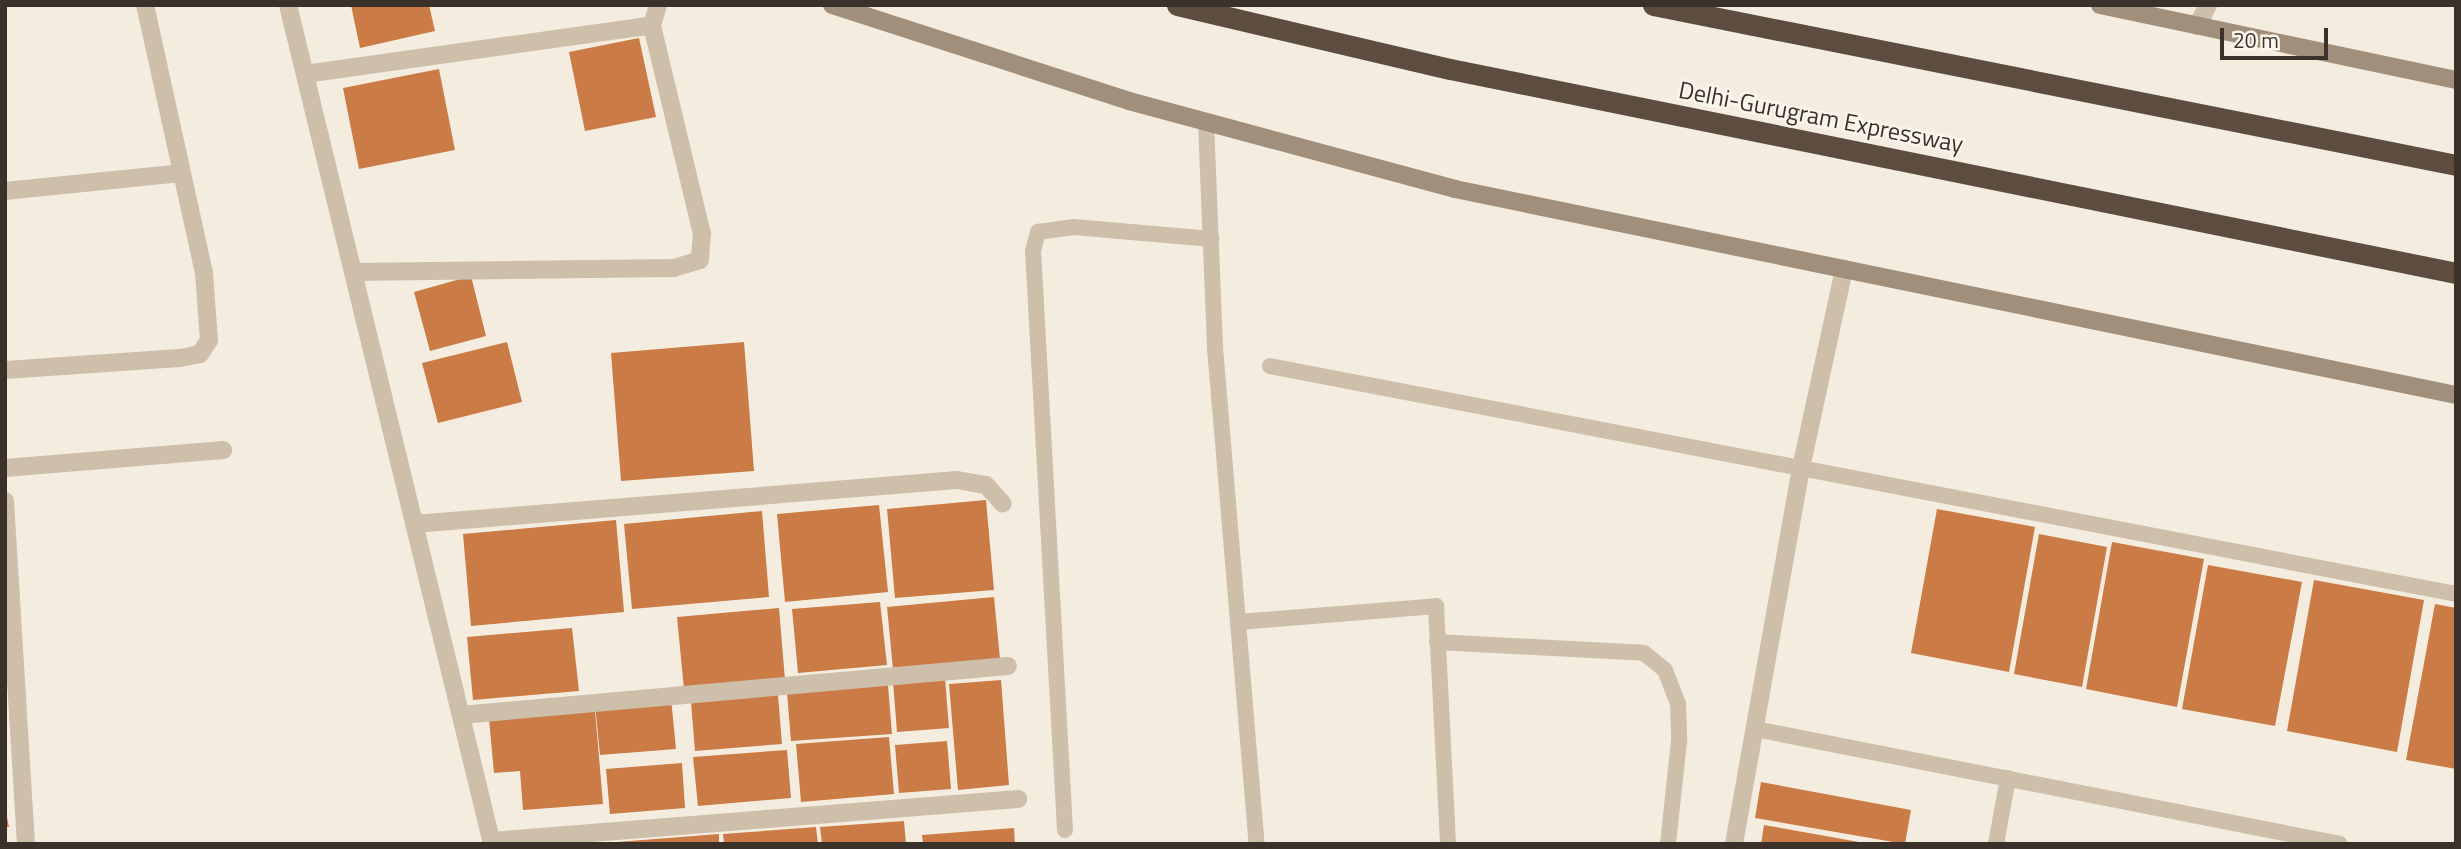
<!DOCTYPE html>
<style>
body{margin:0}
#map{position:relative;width:2461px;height:849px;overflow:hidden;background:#f4eddf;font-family:"Titillium Web",sans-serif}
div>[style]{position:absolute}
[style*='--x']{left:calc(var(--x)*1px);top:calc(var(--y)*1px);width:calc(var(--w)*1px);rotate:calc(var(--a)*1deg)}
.building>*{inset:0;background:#cb7b45}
.lane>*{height:16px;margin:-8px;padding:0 8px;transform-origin:8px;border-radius:8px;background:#cdbfaa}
.street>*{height:18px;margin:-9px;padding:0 9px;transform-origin:9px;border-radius:9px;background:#cdbfaa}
.secondary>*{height:18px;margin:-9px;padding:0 9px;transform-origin:9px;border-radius:9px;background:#a18f7b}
.highway>*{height:21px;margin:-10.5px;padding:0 10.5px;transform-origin:10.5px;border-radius:10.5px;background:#5c4d40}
span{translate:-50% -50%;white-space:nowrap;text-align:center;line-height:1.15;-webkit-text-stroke:5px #fbf6ec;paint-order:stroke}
.street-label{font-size:24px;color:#3a312a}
.frame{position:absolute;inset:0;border:7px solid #3a312a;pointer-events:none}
.scale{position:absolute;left:2220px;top:28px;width:108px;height:32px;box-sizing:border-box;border:4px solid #3a312a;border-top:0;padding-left:9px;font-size:21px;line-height:24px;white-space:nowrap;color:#3a312a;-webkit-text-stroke:5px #fbf6ec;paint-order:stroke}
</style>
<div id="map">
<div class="building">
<div style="clip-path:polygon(351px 5px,429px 5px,435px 31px,360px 48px)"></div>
<div style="clip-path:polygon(639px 38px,656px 117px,585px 131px,569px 52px)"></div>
<div style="clip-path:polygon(439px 69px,455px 150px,359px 169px,343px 88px)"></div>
<div style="clip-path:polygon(471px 276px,486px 336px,430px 351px,414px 292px)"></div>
<div style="clip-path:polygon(507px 342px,522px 402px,438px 423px,422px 363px)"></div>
<div style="clip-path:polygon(744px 342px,754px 471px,621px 481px,611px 353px)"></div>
<div style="clip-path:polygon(986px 500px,994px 590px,895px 598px,887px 509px)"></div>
<div style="clip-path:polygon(879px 505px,888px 592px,785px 602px,777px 514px)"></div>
<div style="clip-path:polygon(1937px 509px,2035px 527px,2009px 672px,1911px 653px)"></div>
<div style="clip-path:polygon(762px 511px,769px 597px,632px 609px,624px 524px)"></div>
<div style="clip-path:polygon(616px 520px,624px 612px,471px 626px,463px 534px)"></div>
<div style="clip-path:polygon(2039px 534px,2107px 547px,2082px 687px,2014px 674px)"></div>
<div style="clip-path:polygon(2112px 542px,2204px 559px,2177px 707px,2086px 689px)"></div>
<div style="clip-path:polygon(2208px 565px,2302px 582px,2275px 726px,2182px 709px)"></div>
<div style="clip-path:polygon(2314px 580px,2424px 600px,2397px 752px,2287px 731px)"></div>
<div style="clip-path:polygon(994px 597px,1000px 659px,893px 669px,887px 607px)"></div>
<div style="clip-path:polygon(880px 602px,887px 665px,798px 673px,792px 609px)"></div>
<div style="clip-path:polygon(2435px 604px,2456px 608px,2456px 769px,2406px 760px)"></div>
<div style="clip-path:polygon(779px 608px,785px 680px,684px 689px,677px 617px)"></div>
<div style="clip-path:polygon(572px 628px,579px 691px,473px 700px,467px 637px)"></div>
<div style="clip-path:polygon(945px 678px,949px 728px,897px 732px,893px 682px)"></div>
<div style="clip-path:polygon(1001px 680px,1009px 785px,958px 790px,949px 684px)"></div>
<div style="clip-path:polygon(888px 685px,892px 734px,791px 741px,787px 693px)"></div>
<div style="clip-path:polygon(778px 695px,782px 744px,695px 751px,691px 702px)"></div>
<div style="clip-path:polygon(671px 698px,676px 749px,600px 755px,595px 704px)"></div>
<div style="clip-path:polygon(595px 710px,603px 804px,523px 810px,520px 771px,494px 773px,489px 719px)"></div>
<div style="clip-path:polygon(889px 737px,894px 794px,801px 802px,796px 744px)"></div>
<div style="clip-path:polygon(947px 741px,951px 789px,899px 793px,895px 745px)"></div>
<div style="clip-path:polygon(787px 750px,791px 798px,698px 806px,693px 757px)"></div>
<div style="clip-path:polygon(682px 763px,685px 808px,610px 814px,606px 769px)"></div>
<div style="clip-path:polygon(1761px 782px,1911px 810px,1905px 844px,1755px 818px)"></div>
<div style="clip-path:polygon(5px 807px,9px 827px,5px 827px)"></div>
<div style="clip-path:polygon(904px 821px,906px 844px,822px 844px,820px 827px)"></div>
<div style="clip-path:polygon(1764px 825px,1859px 842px,1859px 844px,1761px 844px)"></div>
<div style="clip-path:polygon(816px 827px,818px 844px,724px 844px,723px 834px)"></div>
<div style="clip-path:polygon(1014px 828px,1015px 844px,923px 844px,922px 835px)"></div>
<div style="clip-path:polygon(719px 834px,719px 844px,617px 844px,617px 842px)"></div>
</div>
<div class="lane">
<div style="--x:1206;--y:122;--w:226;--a:87.7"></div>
<div style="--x:1215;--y:348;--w:498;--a:85.2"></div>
<div style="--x:1270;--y:366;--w:1208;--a:10.88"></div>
<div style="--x:1239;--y:622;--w:198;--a:-4.6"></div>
<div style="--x:1436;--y:606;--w:238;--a:87.1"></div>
<div style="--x:1437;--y:642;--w:207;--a:3"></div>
<div style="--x:1644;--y:653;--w:27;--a:39"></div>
<div style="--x:1665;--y:670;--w:36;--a:69"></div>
<div style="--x:1678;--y:704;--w:37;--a:88"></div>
<div style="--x:1679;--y:741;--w:104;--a:96.1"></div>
<div style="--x:1755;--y:729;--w:596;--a:11.12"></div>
<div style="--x:1065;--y:830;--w:580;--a:-93.16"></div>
<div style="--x:1033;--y:251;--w:20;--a:-75"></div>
<div style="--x:1038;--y:232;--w:36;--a:-8"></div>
<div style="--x:1074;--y:227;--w:138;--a:5"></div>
<div style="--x:1996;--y:844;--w:67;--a:-79.7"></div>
</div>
<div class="street">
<div style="--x:288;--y:5;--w:863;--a:76.33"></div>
<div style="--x:2197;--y:26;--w:24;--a:-62"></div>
<div style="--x:305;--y:74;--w:350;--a:-8"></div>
<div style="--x:5;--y:191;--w:177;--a:-5.8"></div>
<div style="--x:353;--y:272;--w:321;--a:-0.7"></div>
<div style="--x:674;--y:268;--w:27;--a:-17"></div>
<div style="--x:700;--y:260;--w:26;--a:-86"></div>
<div style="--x:702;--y:234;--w:215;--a:-103.5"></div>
<div style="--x:652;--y:25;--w:21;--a:-73"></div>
<div style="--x:5;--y:370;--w:175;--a:-3.9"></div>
<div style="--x:180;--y:358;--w:20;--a:-11"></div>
<div style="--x:200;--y:354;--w:17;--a:-57"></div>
<div style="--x:209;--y:340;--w:67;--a:-94.3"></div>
<div style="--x:204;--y:273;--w:274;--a:-102.4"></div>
<div style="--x:5;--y:468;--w:219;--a:-4.7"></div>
<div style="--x:5;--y:501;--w:344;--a:86.5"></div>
<div style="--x:414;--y:524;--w:545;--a:-4.63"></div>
<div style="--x:957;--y:480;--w:29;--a:10"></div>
<div style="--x:986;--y:485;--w:25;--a:48"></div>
<div style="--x:461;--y:715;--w:549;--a:-5.12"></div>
<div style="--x:491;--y:841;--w:529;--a:-4.56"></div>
<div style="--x:1734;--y:844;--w:382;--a:-79.9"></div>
<div style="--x:1801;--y:468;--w:204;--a:-77.8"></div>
</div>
<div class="secondary">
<div style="--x:832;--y:5;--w:312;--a:17.9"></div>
<div style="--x:1129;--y:101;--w:338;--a:15.1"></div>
<div style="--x:1455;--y:189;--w:1022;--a:11.63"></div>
<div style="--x:2100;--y:5;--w:364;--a:11.9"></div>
</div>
<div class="highway">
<div style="--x:1177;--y:5;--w:280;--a:13.2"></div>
<div style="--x:1450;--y:69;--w:1026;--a:11.46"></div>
<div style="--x:1653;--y:5;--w:819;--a:11.27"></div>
</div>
<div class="street-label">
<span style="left:1821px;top:117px;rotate:11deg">Delhi-Gurugram Expressway</span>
</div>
<div class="frame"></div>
<div class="scale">20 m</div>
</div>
